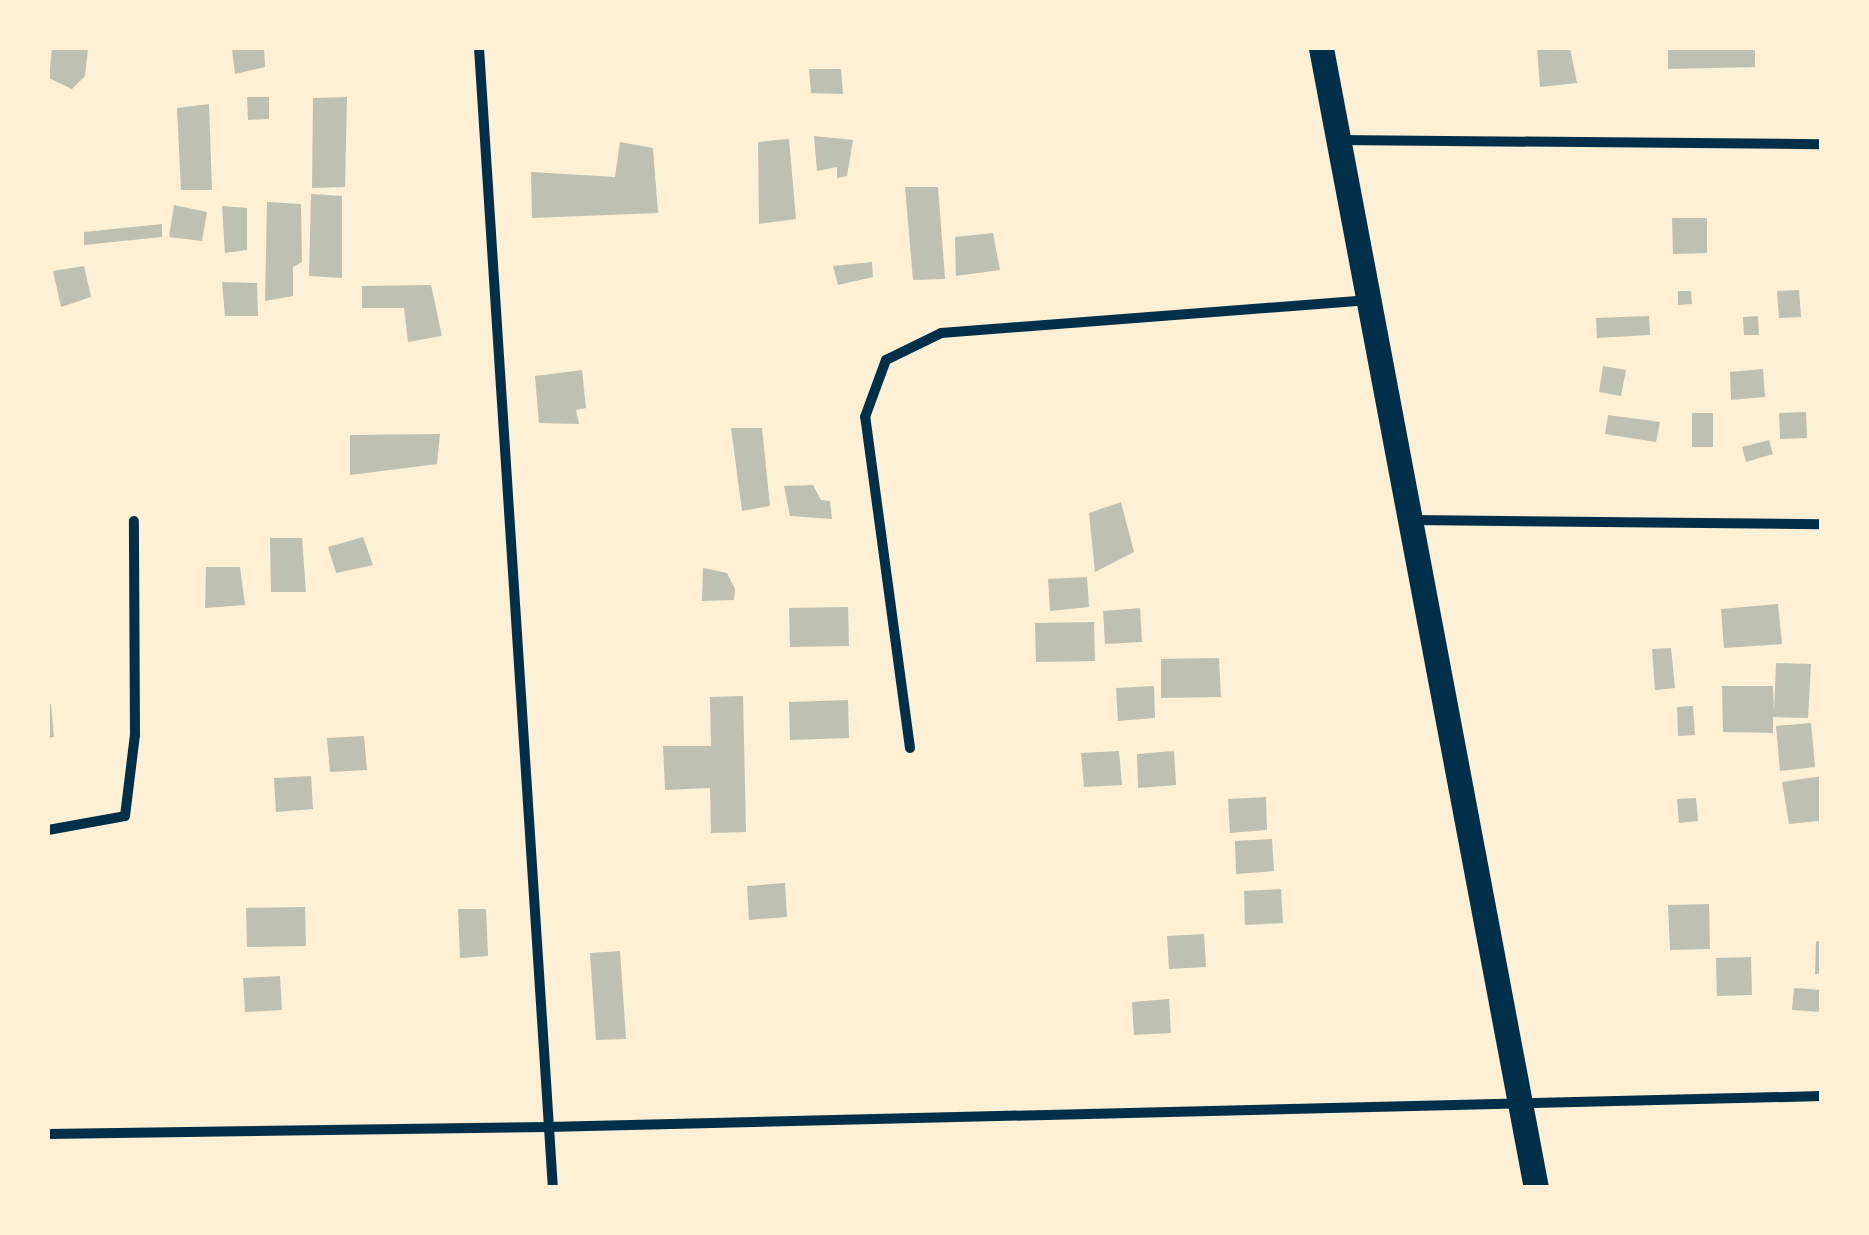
<!DOCTYPE html>
<style>
body{margin:0}
#map{position:relative;width:1869px;height:1235px;overflow:hidden;background:#fdf0d5;font-family:"Nunito Sans",sans-serif}
div>[style]{position:absolute}
[style*='--x']{left:calc(var(--x)*1px);top:calc(var(--y)*1px);width:calc(var(--w)*1px);rotate:calc(var(--a)*1deg)}
.building>*{inset:0;background:#bec0b2}
.minor>*{height:10px;margin:-5px;padding:0 5px;transform-origin:5px;border-radius:5px;background:#003049}
.primary>*{height:25px;margin:-12.5px;padding:0 12.5px;transform-origin:12.5px;border-radius:12.5px;background:#003049}
span{translate:-50% -50%;white-space:nowrap;text-align:center;line-height:1.15;-webkit-text-stroke:8px #fdf0d5;paint-order:stroke}
.frame{position:absolute;inset:0;border:50px solid #fdf0d5;pointer-events:none}
</style>
<div id="map">
<div class="building">
<div style="clip-path:polygon(52px 48px,88px 48px,85px 76px,72px 89px,49px 78px)"></div>
<div style="clip-path:polygon(232px 48px,264px 48px,265px 67px,235px 74px)"></div>
<div style="clip-path:polygon(1537px 48px,1570px 48px,1577px 83px,1540px 87px)"></div>
<div style="clip-path:polygon(1668px 48px,1755px 48px,1755px 67px,1668px 69px)"></div>
<div style="clip-path:polygon(809px 69px,841px 69px,843px 94px,811px 93px)"></div>
<div style="clip-path:polygon(247px 97px,269px 97px,269px 119px,248px 120px)"></div>
<div style="clip-path:polygon(347px 97px,345px 187px,312px 188px,313px 98px)"></div>
<div style="clip-path:polygon(209px 104px,212px 190px,181px 190px,177px 108px)"></div>
<div style="clip-path:polygon(814px 136px,853px 140px,847px 176px,837px 178px,837px 167px,817px 171px)"></div>
<div style="clip-path:polygon(789px 139px,796px 219px,759px 224px,758px 142px)"></div>
<div style="clip-path:polygon(620px 142px,653px 148px,658px 213px,532px 218px,531px 172px,615px 177px)"></div>
<div style="clip-path:polygon(905px 187px,938px 187px,945px 279px,913px 280px)"></div>
<div style="clip-path:polygon(311px 194px,342px 196px,342px 278px,309px 276px)"></div>
<div style="clip-path:polygon(267px 202px,301px 204px,302px 262px,293px 267px,293px 296px,265px 301px)"></div>
<div style="clip-path:polygon(174px 205px,207px 212px,202px 241px,169px 237px)"></div>
<div style="clip-path:polygon(222px 206px,247px 208px,247px 250px,225px 253px)"></div>
<div style="clip-path:polygon(1672px 218px,1707px 218px,1707px 253px,1673px 254px)"></div>
<div style="clip-path:polygon(162px 224px,162px 237px,84px 245px,84px 232px)"></div>
<div style="clip-path:polygon(993px 233px,1000px 270px,956px 276px,955px 237px)"></div>
<div style="clip-path:polygon(872px 262px,873px 277px,838px 285px,833px 266px)"></div>
<div style="clip-path:polygon(84px 266px,91px 297px,61px 307px,53px 271px)"></div>
<div style="clip-path:polygon(222px 282px,257px 283px,258px 316px,225px 316px)"></div>
<div style="clip-path:polygon(431px 285px,442px 336px,408px 342px,404px 308px,362px 308px,362px 286px)"></div>
<div style="clip-path:polygon(1799px 290px,1801px 317px,1779px 318px,1777px 291px)"></div>
<div style="clip-path:polygon(1678px 291px,1691px 291px,1692px 304px,1678px 305px)"></div>
<div style="clip-path:polygon(1649px 316px,1650px 335px,1597px 338px,1596px 318px)"></div>
<div style="clip-path:polygon(1758px 316px,1759px 335px,1744px 335px,1743px 317px)"></div>
<div style="clip-path:polygon(1603px 366px,1626px 370px,1621px 396px,1599px 392px)"></div>
<div style="clip-path:polygon(1763px 369px,1765px 397px,1731px 400px,1730px 372px)"></div>
<div style="clip-path:polygon(582px 370px,586px 408px,576px 410px,579px 424px,539px 423px,535px 376px)"></div>
<div style="clip-path:polygon(1806px 412px,1807px 438px,1780px 439px,1779px 413px)"></div>
<div style="clip-path:polygon(1692px 413px,1713px 413px,1713px 447px,1692px 447px)"></div>
<div style="clip-path:polygon(1608px 415px,1660px 422px,1656px 442px,1605px 434px)"></div>
<div style="clip-path:polygon(731px 428px,762px 428px,770px 506px,742px 511px)"></div>
<div style="clip-path:polygon(440px 434px,437px 464px,350px 475px,350px 435px)"></div>
<div style="clip-path:polygon(1769px 440px,1773px 454px,1746px 462px,1742px 447px)"></div>
<div style="clip-path:polygon(813px 485px,821px 500px,830px 501px,832px 519px,790px 516px,784px 486px)"></div>
<div style="clip-path:polygon(1121px 502px,1134px 552px,1095px 572px,1089px 513px)"></div>
<div style="clip-path:polygon(363px 537px,373px 565px,336px 573px,328px 547px)"></div>
<div style="clip-path:polygon(270px 538px,302px 538px,306px 592px,271px 592px)"></div>
<div style="clip-path:polygon(206px 567px,240px 567px,245px 605px,205px 608px)"></div>
<div style="clip-path:polygon(703px 568px,727px 573px,735px 589px,734px 600px,702px 601px)"></div>
<div style="clip-path:polygon(1087px 577px,1089px 607px,1050px 611px,1048px 579px)"></div>
<div style="clip-path:polygon(1778px 604px,1782px 644px,1724px 648px,1721px 609px)"></div>
<div style="clip-path:polygon(848px 607px,849px 646px,790px 647px,789px 608px)"></div>
<div style="clip-path:polygon(1140px 608px,1142px 642px,1105px 644px,1103px 611px)"></div>
<div style="clip-path:polygon(1094px 622px,1095px 661px,1036px 662px,1035px 623px)"></div>
<div style="clip-path:polygon(1671px 648px,1675px 688px,1655px 690px,1652px 649px)"></div>
<div style="clip-path:polygon(1219px 658px,1221px 697px,1161px 698px,1161px 659px)"></div>
<div style="clip-path:polygon(1776px 663px,1811px 664px,1808px 718px,1773px 717px,1773px 733px,1723px 732px,1722px 686px,1773px 686px,1774px 711px)"></div>
<div style="clip-path:polygon(1154px 686px,1155px 718px,1118px 721px,1116px 688px)"></div>
<div style="clip-path:polygon(743px 696px,746px 832px,711px 833px,710px 788px,665px 790px,663px 746px,711px 746px,710px 697px)"></div>
<div style="clip-path:polygon(848px 700px,849px 738px,790px 740px,789px 702px)"></div>
<div style="clip-path:polygon(48px 704px,51px 704px,54px 737px,48px 738px)"></div>
<div style="clip-path:polygon(1693px 706px,1695px 735px,1678px 736px,1677px 707px)"></div>
<div style="clip-path:polygon(1811px 723px,1815px 767px,1780px 771px,1776px 726px)"></div>
<div style="clip-path:polygon(364px 736px,367px 770px,330px 772px,327px 738px)"></div>
<div style="clip-path:polygon(1119px 751px,1122px 785px,1084px 787px,1081px 753px)"></div>
<div style="clip-path:polygon(1174px 751px,1176px 785px,1138px 788px,1137px 754px)"></div>
<div style="clip-path:polygon(311px 776px,313px 809px,276px 812px,274px 778px)"></div>
<div style="clip-path:polygon(1822px 776px,1822px 832px,1818px 821px,1789px 824px,1782px 782px)"></div>
<div style="clip-path:polygon(1266px 797px,1267px 830px,1230px 833px,1228px 799px)"></div>
<div style="clip-path:polygon(1696px 798px,1698px 821px,1679px 823px,1677px 799px)"></div>
<div style="clip-path:polygon(1272px 839px,1274px 871px,1236px 874px,1235px 841px)"></div>
<div style="clip-path:polygon(785px 883px,787px 917px,749px 920px,747px 886px)"></div>
<div style="clip-path:polygon(1281px 889px,1283px 923px,1245px 925px,1244px 891px)"></div>
<div style="clip-path:polygon(1709px 904px,1710px 949px,1670px 950px,1668px 905px)"></div>
<div style="clip-path:polygon(305px 907px,306px 946px,247px 947px,246px 908px)"></div>
<div style="clip-path:polygon(458px 909px,486px 909px,488px 956px,460px 958px)"></div>
<div style="clip-path:polygon(1204px 934px,1206px 967px,1169px 969px,1167px 936px)"></div>
<div style="clip-path:polygon(1816px 941px,1822px 942px,1822px 974px,1815px 974px)"></div>
<div style="clip-path:polygon(620px 951px,626px 1039px,596px 1040px,590px 953px)"></div>
<div style="clip-path:polygon(1751px 957px,1752px 995px,1717px 996px,1716px 958px)"></div>
<div style="clip-path:polygon(280px 976px,282px 1010px,245px 1012px,243px 978px)"></div>
<div style="clip-path:polygon(1794px 988px,1822px 990px,1822px 1012px,1792px 1010px)"></div>
<div style="clip-path:polygon(1169px 999px,1171px 1033px,1134px 1035px,1132px 1002px)"></div>
</div>
<div class="minor">
<div style="--x:479;--y:48;--w:1142;--a:86.29"></div>
<div style="--x:1338;--y:140;--w:484;--a:0.5"></div>
<div style="--x:1413;--y:520;--w:409;--a:0.6"></div>
<div style="--x:910;--y:748;--w:334;--a:-97.7"></div>
<div style="--x:865;--y:417;--w:61;--a:-69.8"></div>
<div style="--x:886;--y:360;--w:61;--a:-26.1"></div>
<div style="--x:941;--y:333;--w:427;--a:-4.4"></div>
<div style="--x:48;--y:830;--w:78;--a:-10.3"></div>
<div style="--x:125;--y:816;--w:82;--a:-83"></div>
<div style="--x:135;--y:735;--w:214;--a:-90.3"></div>
<div style="--x:48;--y:1134;--w:500;--a:-0.8"></div>
<div style="--x:548;--y:1127;--w:1274;--a:-1.39"></div>
</div>
<div class="primary">
<div style="--x:1321;--y:48;--w:1160;--a:79.32"></div>
</div>
<div class="frame"></div>
</div>
